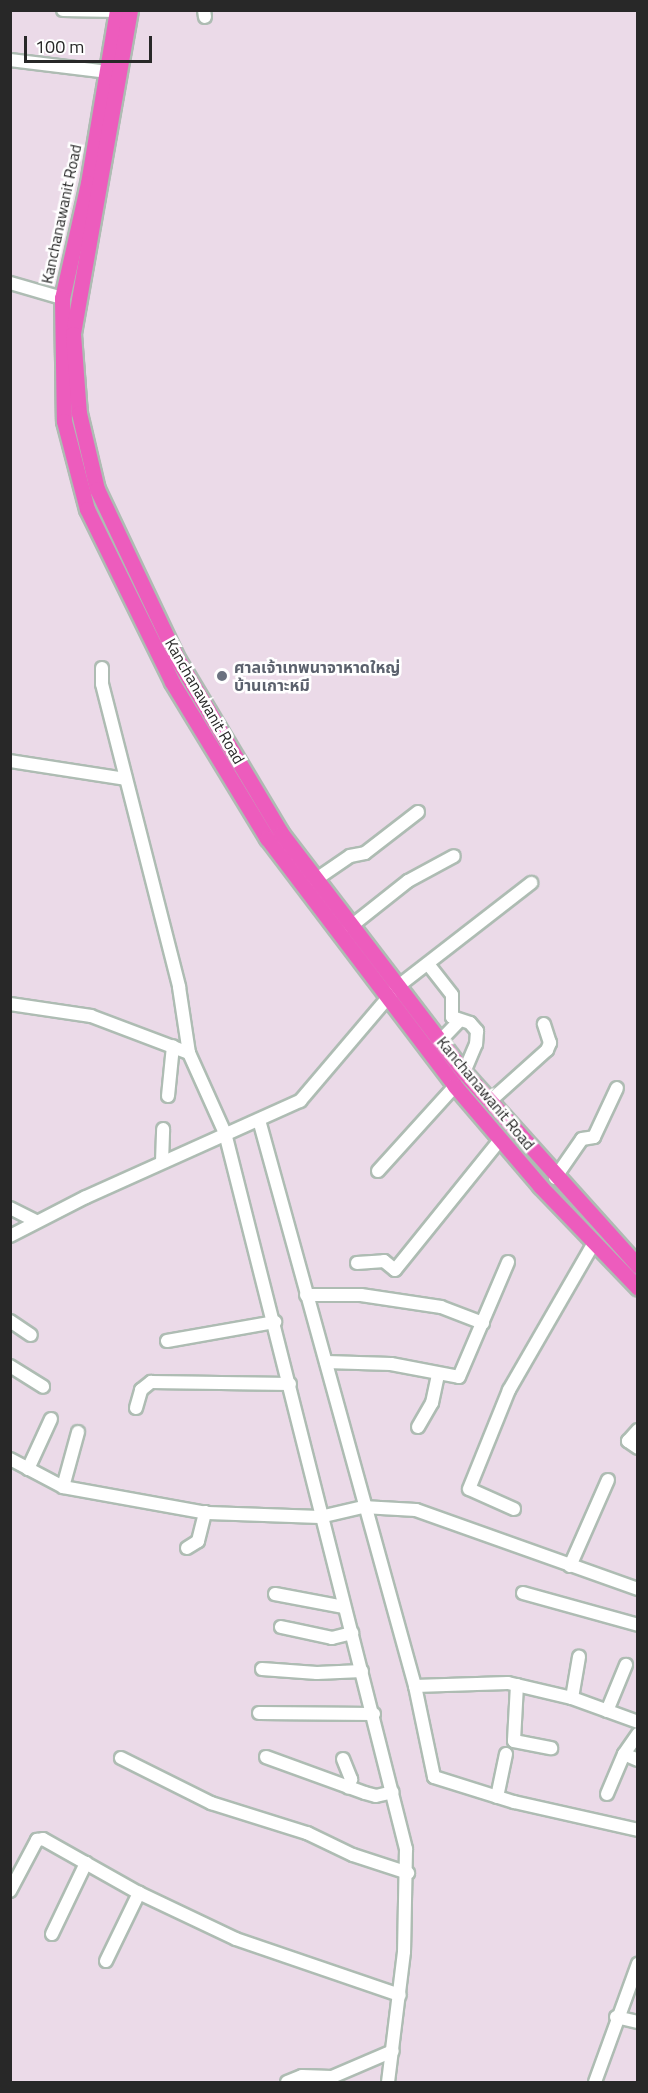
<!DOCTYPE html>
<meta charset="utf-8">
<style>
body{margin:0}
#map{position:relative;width:648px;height:2093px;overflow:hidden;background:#ebdae8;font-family:"Titillium Web","Noto Sans Thai",sans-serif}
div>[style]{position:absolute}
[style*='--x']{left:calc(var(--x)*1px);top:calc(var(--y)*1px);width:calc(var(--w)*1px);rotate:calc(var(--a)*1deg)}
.roads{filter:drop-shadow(2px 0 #aebcb3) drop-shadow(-2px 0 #aebcb3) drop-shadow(0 2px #aebcb3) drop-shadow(0 -2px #aebcb3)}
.minor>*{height:12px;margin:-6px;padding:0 6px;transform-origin:6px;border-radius:6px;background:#fff}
.major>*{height:15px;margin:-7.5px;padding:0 7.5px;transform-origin:7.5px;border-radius:7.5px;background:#ed5cbd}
.dots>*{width:16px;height:16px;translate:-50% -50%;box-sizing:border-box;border:3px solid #fff;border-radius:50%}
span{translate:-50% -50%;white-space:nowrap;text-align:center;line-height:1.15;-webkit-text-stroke:5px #fff;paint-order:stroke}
.street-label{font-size:16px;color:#282828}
.worship-label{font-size:16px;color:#5b616d;font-weight:700}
.left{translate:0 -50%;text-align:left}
.frame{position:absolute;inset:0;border:12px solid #282828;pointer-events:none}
.scale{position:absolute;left:24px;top:36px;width:128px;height:27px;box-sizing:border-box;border:3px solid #282828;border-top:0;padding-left:8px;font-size:18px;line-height:21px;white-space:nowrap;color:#282828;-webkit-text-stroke:4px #fff;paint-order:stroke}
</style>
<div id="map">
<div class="roads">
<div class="minor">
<div style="--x:63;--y:10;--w:54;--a:1.1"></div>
<div style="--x:204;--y:10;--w:7;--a:82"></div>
<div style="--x:10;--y:60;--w:99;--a:7"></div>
<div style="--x:10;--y:283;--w:54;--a:16.1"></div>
<div style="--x:102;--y:668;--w:16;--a:90"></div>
<div style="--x:102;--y:684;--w:313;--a:75.7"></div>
<div style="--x:179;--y:987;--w:67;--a:81.4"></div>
<div style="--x:10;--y:761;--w:117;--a:8.8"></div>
<div style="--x:315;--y:880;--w:42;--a:-34.4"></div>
<div style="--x:350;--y:856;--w:15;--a:-11"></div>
<div style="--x:365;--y:853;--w:67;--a:-37.7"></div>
<div style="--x:350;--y:927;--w:74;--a:-38.4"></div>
<div style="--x:408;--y:881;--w:52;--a:-28.5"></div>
<div style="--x:428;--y:964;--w:39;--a:52"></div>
<div style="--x:452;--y:995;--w:22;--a:90"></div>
<div style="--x:452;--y:1017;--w:19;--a:18"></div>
<div style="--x:470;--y:1023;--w:11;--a:49"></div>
<div style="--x:477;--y:1031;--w:13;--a:94"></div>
<div style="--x:476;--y:1044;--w:30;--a:113"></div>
<div style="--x:10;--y:1004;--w:82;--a:8.4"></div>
<div style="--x:91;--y:1016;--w:105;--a:20.7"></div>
<div style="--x:189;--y:1053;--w:88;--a:65.8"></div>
<div style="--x:225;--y:1133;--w:739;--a:75.81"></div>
<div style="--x:406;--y:1849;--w:103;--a:91.1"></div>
<div style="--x:404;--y:1952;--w:131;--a:97"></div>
<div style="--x:439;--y:1042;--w:30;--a:-46"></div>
<div style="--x:168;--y:1096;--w:50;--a:-84.3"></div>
<div style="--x:489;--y:1102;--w:78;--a:-41.9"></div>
<div style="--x:547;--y:1050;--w:8;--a:-67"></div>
<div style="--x:550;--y:1043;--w:20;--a:-108"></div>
<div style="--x:259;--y:1120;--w:587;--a:74.59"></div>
<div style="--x:415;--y:1686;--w:93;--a:78.2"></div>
<div style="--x:434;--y:1777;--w:84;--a:17.4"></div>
<div style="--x:514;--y:1802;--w:127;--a:12.7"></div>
<div style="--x:162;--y:1162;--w:33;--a:-88"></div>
<div style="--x:378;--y:1171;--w:115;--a:-47.8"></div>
<div style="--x:555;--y:1178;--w:47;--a:-55.3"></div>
<div style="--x:582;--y:1139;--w:12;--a:-9"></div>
<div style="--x:594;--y:1137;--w:54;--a:-64.9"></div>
<div style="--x:10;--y:1208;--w:28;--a:27"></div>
<div style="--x:10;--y:1236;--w:85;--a:-27.2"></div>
<div style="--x:86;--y:1197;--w:235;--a:-24.2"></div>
<div style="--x:300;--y:1101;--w:150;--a:-49.6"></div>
<div style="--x:397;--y:987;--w:170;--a:-37.8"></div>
<div style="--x:357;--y:1263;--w:27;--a:-4"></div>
<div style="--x:384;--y:1261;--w:14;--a:39"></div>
<div style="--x:395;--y:1270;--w:167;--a:-51.1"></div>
<div style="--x:306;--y:1295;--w:55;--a:0"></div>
<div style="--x:361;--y:1295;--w:81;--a:8.5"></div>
<div style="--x:441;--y:1307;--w:45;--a:20.9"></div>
<div style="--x:10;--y:1321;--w:25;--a:34"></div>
<div style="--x:167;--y:1341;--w:110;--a:-10"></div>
<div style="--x:326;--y:1362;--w:65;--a:1.8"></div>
<div style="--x:391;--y:1364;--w:69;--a:10.8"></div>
<div style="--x:459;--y:1377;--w:125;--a:-66.9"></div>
<div style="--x:10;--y:1366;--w:39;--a:32"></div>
<div style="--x:136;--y:1408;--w:19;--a:-74"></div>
<div style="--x:141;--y:1390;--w:13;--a:-39"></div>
<div style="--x:151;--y:1382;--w:139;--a:0.8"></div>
<div style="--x:418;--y:1427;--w:28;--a:-60"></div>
<div style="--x:432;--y:1403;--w:29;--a:-78"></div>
<div style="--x:638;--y:1430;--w:15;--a:132"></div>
<div style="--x:628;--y:1441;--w:12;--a:35"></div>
<div style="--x:10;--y:1459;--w:60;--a:27.8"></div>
<div style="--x:63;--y:1487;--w:147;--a:10.2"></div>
<div style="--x:208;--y:1513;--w:112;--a:2"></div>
<div style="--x:320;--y:1517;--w:44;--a:-13.1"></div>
<div style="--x:363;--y:1507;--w:53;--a:3.2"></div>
<div style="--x:416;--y:1510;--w:236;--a:19.6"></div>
<div style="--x:28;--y:1469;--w:55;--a:-65.3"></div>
<div style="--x:63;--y:1487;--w:57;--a:-74.7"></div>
<div style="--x:514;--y:1509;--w:49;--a:-156"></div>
<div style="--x:469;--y:1489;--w:107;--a:-68"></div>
<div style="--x:509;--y:1390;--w:170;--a:-60"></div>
<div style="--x:187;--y:1548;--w:13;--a:-32"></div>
<div style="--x:198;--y:1541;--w:30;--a:-76"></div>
<div style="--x:570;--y:1566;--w:94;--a:-66.2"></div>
<div style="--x:523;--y:1593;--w:119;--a:15.5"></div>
<div style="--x:275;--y:1594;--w:70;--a:10.7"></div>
<div style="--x:281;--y:1627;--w:52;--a:12.2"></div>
<div style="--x:332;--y:1638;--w:21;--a:-14"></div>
<div style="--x:262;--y:1669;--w:55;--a:4.2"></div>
<div style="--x:317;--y:1673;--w:45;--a:-2.5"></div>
<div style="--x:517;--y:1685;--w:56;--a:93.1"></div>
<div style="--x:514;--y:1741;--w:38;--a:11"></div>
<div style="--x:415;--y:1686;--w:93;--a:-1.8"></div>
<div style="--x:508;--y:1683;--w:66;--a:13.2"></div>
<div style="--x:572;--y:1698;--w:70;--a:20"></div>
<div style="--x:572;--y:1698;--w:42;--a:-80.3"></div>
<div style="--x:607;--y:1711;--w:50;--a:-67.6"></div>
<div style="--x:259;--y:1713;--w:115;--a:0.5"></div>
<div style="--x:638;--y:1734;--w:24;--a:125"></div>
<div style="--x:624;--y:1754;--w:15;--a:23"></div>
<div style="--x:266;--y:1757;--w:105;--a:20"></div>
<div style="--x:365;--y:1793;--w:11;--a:15"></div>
<div style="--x:376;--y:1796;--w:17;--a:-13"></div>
<div style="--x:121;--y:1758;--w:101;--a:26.6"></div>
<div style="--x:211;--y:1803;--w:101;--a:17.4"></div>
<div style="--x:307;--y:1833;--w:51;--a:25.6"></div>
<div style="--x:353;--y:1855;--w:58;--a:18.1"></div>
<div style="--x:343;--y:1759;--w:22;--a:68"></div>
<div style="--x:351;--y:1779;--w:9;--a:108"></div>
<div style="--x:607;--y:1794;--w:43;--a:-67"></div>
<div style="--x:497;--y:1797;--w:44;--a:-78.2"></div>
<div style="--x:10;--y:1891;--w:58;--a:-62.1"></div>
<div style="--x:37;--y:1840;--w:6;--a:-9"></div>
<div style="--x:43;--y:1839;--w:110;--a:29.4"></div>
<div style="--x:139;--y:1893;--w:107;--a:25.4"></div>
<div style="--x:236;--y:1939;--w:173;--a:18.9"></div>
<div style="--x:52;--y:1934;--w:79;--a:-64.4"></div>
<div style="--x:106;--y:1961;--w:76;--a:-64.1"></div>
<div style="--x:616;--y:2017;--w:23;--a:13"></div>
<div style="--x:287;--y:2082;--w:16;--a:-22"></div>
<div style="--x:302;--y:2076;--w:30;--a:2"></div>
<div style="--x:332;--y:2077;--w:66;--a:-23.1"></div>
<div style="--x:595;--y:2082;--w:126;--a:-70"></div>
</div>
<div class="major">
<div style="--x:117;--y:10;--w:175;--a:99.5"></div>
<div style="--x:88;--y:183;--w:118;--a:102.7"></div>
<div style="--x:62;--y:298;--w:123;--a:89.1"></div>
<div style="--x:64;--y:421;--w:91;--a:75.4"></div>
<div style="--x:87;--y:509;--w:193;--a:63.8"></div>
<div style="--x:172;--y:682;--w:183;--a:58.7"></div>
<div style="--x:267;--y:838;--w:311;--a:52.8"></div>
<div style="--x:455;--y:1086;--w:131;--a:49.6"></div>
<div style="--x:540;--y:1186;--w:141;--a:46.1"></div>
<div style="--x:130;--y:10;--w:329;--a:100"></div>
<div style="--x:73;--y:334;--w:79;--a:85.7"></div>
<div style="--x:79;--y:413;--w:78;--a:76.7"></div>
<div style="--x:97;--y:489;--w:189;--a:64.7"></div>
<div style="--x:178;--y:660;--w:201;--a:59.2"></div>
<div style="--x:281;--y:833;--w:301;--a:52.6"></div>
<div style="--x:464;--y:1072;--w:261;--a:48.1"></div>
</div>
</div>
<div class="dots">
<div style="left:222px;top:676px;background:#6b7280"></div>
</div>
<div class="street-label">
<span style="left:61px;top:214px;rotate:-78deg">Kanchanawanit Road</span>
<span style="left:205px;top:701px;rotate:60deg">Kanchanawanit Road</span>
<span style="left:486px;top:1093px;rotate:50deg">Kanchanawanit Road</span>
</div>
<div class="worship-label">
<span class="left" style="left:234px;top:676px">ศาลเจ้าเทพนาจาหาดใหญ่<br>บ้านเกาะหมี</span>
</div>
<div class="frame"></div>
<div class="scale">100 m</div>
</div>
